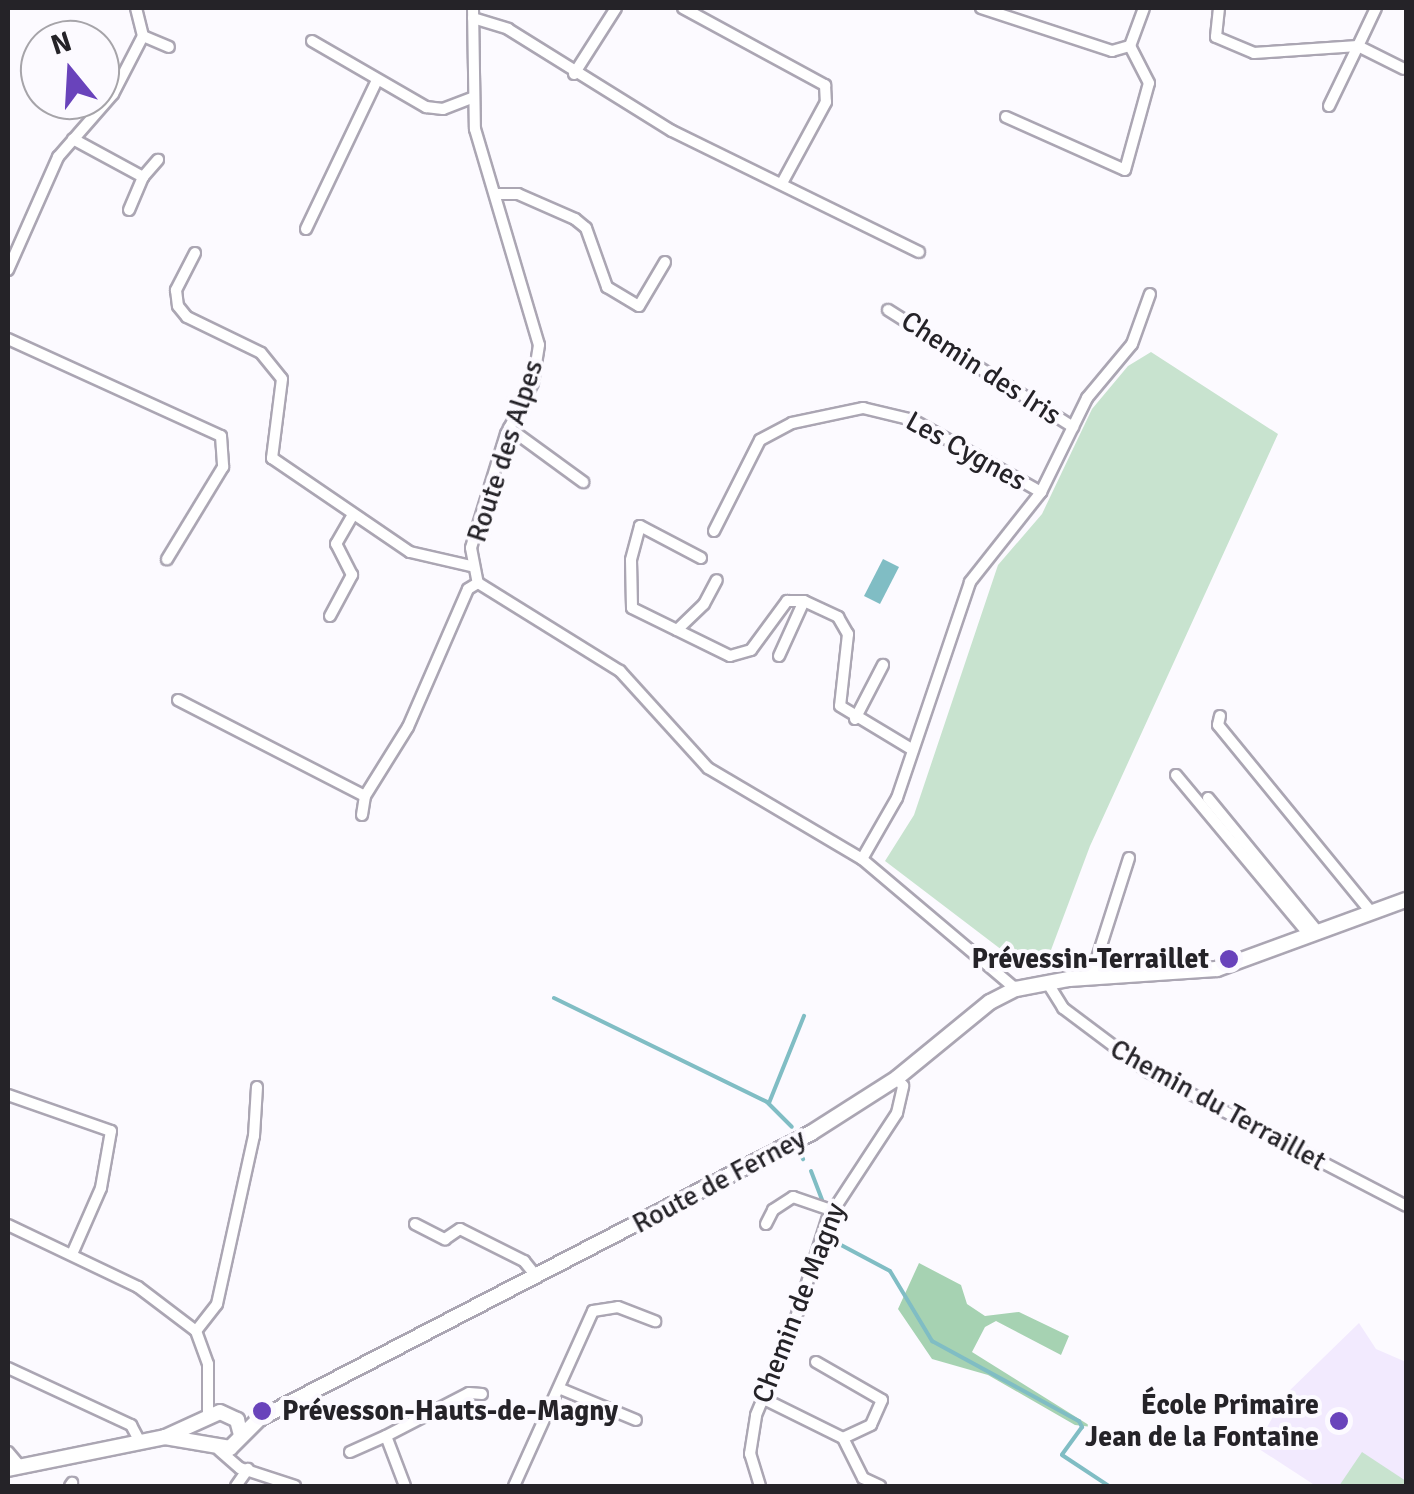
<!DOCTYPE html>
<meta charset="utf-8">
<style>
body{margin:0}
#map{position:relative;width:1414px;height:1494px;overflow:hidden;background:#fcfaff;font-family:Signika,sans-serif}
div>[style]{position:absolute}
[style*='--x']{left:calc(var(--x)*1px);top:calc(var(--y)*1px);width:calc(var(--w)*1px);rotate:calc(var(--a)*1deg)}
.built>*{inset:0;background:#f2eafe}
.green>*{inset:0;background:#c8e3cf}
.forest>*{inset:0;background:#a6d2b2}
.water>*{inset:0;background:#80bdc4}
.stream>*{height:4px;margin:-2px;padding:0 2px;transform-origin:2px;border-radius:2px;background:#80bdc4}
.roads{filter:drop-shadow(2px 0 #aba6b3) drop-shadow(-2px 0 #aba6b3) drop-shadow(0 2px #aba6b3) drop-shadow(0 -2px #aba6b3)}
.street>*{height:10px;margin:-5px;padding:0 5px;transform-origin:5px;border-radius:5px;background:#fff}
.secondary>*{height:14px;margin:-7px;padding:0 7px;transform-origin:7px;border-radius:7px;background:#fff}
.dots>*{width:28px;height:28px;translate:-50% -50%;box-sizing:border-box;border:5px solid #fcfaff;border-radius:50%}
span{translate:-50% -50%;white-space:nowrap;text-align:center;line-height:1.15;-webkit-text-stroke:8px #fcfaff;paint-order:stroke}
.street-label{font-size:28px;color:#252328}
.poi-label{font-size:28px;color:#252328;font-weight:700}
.right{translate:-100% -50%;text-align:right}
.left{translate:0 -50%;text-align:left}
.frame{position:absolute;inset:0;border:10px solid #252328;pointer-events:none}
.north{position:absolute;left:20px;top:20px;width:100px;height:100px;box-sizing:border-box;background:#fcfaff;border:2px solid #a6a4a9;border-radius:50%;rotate:342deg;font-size:28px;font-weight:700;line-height:40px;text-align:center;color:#252328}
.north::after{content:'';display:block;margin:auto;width:35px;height:45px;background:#6943bb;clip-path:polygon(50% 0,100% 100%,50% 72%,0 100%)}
</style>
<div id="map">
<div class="built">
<div style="clip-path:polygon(1359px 1323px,1376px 1349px,1406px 1362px,1406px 1486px,1316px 1486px,1256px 1447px,1285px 1395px)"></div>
</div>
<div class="green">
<div style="clip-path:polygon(1151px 352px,1278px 434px,1090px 846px,1045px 966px,1019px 963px,885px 861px,914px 815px,998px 565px,1042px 514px,1092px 409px,1128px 366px)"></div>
<div style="clip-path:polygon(1362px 1452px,1406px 1481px,1406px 1486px,1339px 1486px)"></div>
</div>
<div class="forest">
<div style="clip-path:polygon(919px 1263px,961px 1285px,967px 1304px,985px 1316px,1019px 1312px,1069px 1336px,1061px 1355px,996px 1321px,985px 1327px,972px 1352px,1092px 1427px,1075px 1425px,988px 1375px,932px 1359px,898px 1309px)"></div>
</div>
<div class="water">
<div style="clip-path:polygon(883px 559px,899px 567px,880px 604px,864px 596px)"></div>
</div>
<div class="stream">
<div style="--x:554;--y:998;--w:237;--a:26"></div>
<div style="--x:767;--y:1102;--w:35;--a:45"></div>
<div style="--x:769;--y:1103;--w:94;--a:-68.1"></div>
<div style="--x:800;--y:1153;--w:7;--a:63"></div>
<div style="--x:811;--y:1171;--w:31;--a:69"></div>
<div style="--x:826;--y:1237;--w:72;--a:28"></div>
<div style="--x:890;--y:1271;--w:82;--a:59"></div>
<div style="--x:932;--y:1341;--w:167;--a:28.6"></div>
<div style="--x:1079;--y:1421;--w:7;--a:63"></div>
<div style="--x:1082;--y:1427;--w:34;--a:126"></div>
<div style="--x:1062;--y:1455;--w:56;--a:33.4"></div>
</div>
<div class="roads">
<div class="street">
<div style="--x:136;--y:8;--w:29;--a:76"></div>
<div style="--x:143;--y:36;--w:28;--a:23"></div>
<div style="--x:473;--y:8;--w:121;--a:89.1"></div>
<div style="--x:475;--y:129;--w:225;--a:73.5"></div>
<div style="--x:539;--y:345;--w:38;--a:99"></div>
<div style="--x:533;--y:383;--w:58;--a:117.9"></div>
<div style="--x:506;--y:434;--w:119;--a:107.1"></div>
<div style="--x:471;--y:548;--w:36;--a:79"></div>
<div style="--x:478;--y:583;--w:167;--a:31.8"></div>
<div style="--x:620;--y:671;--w:131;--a:47.8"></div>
<div style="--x:708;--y:768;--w:179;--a:30.6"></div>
<div style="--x:862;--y:859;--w:202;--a:40.2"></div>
<div style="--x:683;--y:8;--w:162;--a:28.5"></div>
<div style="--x:825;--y:85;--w:17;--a:87"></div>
<div style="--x:826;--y:102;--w:92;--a:118.5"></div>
<div style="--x:981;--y:8;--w:138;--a:18.2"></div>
<div style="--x:1112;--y:51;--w:19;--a:-16"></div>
<div style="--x:1130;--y:46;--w:40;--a:-69.8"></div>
<div style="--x:1219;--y:8;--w:29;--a:96"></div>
<div style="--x:1216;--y:37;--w:41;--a:22.8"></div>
<div style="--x:1254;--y:53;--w:104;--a:-3.9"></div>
<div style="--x:1358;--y:46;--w:42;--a:-64.7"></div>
<div style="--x:473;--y:18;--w:37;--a:17"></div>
<div style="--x:508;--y:29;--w:193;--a:31.9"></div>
<div style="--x:672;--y:131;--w:275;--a:26.1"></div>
<div style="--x:312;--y:41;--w:132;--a:30.1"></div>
<div style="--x:426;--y:107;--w:17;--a:7"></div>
<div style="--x:443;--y:109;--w:31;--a:-21"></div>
<div style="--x:574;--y:74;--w:78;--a:-57.5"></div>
<div style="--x:1329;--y:106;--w:67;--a:-64.2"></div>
<div style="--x:1358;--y:46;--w:51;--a:26.6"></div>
<div style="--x:1006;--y:117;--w:130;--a:24"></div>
<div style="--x:1125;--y:170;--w:90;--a:-74.6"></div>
<div style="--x:1149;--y:83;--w:42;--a:-117.2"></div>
<div style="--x:73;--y:139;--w:80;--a:28.5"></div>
<div style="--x:496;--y:194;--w:22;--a:0"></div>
<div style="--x:518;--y:194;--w:62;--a:23.7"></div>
<div style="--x:575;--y:219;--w:14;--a:39"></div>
<div style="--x:586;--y:228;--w:63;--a:70.4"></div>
<div style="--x:607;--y:287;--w:37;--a:31"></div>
<div style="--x:639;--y:306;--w:51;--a:-59.4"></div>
<div style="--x:129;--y:210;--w:36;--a:-67"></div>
<div style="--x:143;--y:177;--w:23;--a:-49"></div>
<div style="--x:306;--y:229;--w:165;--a:-64.5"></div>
<div style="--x:195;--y:253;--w:42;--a:117.2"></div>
<div style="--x:176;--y:290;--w:16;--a:83"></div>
<div style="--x:178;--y:306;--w:14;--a:51"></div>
<div style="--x:187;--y:317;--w:82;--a:25.9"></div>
<div style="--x:261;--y:353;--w:33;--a:51"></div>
<div style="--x:282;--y:379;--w:80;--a:97.2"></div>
<div style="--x:272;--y:458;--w:167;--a:34.3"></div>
<div style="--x:410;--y:552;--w:63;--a:12.9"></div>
<div style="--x:8;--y:270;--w:124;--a:-66.1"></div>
<div style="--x:58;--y:157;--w:84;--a:-48.9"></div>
<div style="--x:113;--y:94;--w:65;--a:-62.7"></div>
<div style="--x:888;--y:310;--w:219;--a:32.3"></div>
<div style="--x:8;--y:339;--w:234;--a:24.5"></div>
<div style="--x:221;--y:436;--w:31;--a:86"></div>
<div style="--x:223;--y:467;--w:108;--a:121.3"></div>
<div style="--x:509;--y:428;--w:92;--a:36.1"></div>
<div style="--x:714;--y:531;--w:102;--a:-63.2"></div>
<div style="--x:760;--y:440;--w:36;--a:-28"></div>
<div style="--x:792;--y:423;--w:73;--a:-11.9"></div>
<div style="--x:863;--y:408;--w:51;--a:13.5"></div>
<div style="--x:913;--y:420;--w:147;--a:29.4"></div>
<div style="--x:701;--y:558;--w:69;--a:-152.3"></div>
<div style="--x:640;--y:526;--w:35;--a:105"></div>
<div style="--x:631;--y:560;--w:48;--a:88.8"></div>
<div style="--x:632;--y:608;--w:109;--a:26.1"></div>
<div style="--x:730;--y:656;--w:22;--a:-16"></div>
<div style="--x:751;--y:650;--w:61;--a:-53.7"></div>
<div style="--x:787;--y:601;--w:17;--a:0"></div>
<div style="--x:804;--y:601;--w:38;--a:25"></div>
<div style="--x:838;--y:617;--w:20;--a:60"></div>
<div style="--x:848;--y:634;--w:72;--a:96.3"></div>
<div style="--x:840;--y:706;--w:85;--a:31.1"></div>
<div style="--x:330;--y:616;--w:47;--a:-61.8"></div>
<div style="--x:352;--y:575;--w:35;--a:-117"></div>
<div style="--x:336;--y:544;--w:34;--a:-60"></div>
<div style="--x:677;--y:630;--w:37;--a:-44"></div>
<div style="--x:704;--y:604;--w:27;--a:-62"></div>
<div style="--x:779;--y:656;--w:60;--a:-65.6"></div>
<div style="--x:178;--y:700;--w:210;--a:27.2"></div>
<div style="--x:1220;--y:716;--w:9;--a:103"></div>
<div style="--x:1218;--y:725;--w:240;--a:50.7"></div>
<div style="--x:855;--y:719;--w:61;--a:-62.6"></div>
<div style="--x:1176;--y:775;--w:209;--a:50.2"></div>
<div style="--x:1208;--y:798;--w:173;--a:50.6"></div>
<div style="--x:362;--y:815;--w:19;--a:-81"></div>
<div style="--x:365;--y:796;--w:81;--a:-58.1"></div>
<div style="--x:408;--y:727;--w:150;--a:-66.5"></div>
<div style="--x:468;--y:589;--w:12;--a:-31"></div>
<div style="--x:862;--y:859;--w:70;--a:-60.2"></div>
<div style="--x:897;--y:798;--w:228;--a:-71.3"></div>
<div style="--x:970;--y:582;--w:115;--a:-51.7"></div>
<div style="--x:1041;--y:492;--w:105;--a:-63.9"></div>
<div style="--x:1087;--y:398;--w:70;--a:-50.2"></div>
<div style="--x:1132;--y:344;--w:53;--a:-70.2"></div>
<div style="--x:1091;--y:977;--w:125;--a:-72.3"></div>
<div style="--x:1047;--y:982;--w:31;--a:58"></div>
<div style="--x:1063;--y:1008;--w:105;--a:36.9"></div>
<div style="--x:1147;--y:1071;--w:292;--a:27.5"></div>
<div style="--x:8;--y:1095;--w:109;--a:19.3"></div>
<div style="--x:111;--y:1131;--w:58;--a:100"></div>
<div style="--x:101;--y:1188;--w:72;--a:113.7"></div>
<div style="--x:415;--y:1224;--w:34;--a:27"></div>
<div style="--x:445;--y:1239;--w:18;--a:-34"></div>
<div style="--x:460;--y:1229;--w:72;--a:26.6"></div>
<div style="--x:524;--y:1261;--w:21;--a:51"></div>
<div style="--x:766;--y:1224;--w:16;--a:-63"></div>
<div style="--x:773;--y:1210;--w:24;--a:-33"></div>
<div style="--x:793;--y:1197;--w:40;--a:18.9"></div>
<div style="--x:8;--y:1225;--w:144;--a:25.5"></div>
<div style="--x:138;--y:1287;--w:73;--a:37.2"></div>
<div style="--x:196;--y:1331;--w:35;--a:70"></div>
<div style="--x:208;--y:1364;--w:55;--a:90"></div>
<div style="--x:196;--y:1331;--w:34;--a:-52"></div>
<div style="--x:217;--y:1304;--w:172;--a:-77.6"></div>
<div style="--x:254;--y:1136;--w:49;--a:-86.5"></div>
<div style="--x:816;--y:1362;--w:76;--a:29.9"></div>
<div style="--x:882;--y:1400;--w:27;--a:114"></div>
<div style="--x:871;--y:1425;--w:31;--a:155"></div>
<div style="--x:8;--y:1368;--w:136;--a:24.9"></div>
<div style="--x:131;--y:1425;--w:17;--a:62"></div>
<div style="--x:561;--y:1389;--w:81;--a:22.5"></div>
<div style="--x:764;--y:1399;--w:88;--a:26.3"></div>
<div style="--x:843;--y:1438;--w:45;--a:63.4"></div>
<div style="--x:863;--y:1478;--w:19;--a:25"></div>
<div style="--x:219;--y:1450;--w:28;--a:41"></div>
<div style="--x:240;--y:1468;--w:58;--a:18.1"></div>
<div style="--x:8;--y:1452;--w:17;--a:50"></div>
<div style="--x:350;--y:1452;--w:39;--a:-24"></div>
<div style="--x:70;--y:1486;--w:4;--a:-56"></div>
<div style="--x:236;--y:1486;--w:21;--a:-55"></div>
<div style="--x:405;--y:1486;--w:53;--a:-110.8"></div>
<div style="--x:386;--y:1436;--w:93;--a:-27.4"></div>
<div style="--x:469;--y:1393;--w:13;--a:4"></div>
<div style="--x:514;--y:1486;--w:192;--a:-65.7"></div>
<div style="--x:593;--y:1311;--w:25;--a:-9"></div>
<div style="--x:618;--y:1307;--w:40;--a:21"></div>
<div style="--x:760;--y:1486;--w:34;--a:-107"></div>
<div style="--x:750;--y:1454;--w:39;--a:-81"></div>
<div style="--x:756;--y:1415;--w:95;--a:-67.2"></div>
<div style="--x:793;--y:1327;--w:112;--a:-72.4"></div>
<div style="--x:827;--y:1220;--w:128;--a:-56.8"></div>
<div style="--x:897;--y:1113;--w:28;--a:-77"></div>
<div style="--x:903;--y:1086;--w:10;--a:-127"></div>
</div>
<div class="secondary">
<div style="--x:165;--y:1437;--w:66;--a:9.6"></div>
<div style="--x:230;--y:1448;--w:41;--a:-45"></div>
<div style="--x:259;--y:1419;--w:622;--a:-27.39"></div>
<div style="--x:811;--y:1133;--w:102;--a:-32.6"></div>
<div style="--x:897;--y:1078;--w:120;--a:-39.3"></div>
<div style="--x:990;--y:1002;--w:29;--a:-27"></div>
<div style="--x:1016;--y:989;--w:54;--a:-10.7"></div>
<div style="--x:1069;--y:979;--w:148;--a:-3.9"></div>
<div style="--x:1217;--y:969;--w:201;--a:-20.1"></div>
<div style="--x:8;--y:1469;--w:160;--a:-11.5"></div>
<div style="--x:165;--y:1437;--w:60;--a:-24.4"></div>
<div style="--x:220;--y:1412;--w:19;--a:25"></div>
<div style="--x:237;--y:1420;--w:16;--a:75"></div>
</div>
</div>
<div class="dots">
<div style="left:1229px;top:959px;background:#6943bb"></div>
<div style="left:262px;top:1411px;background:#6943bb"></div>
<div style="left:1339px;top:1421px;background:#6943bb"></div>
</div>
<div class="street-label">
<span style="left:981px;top:368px;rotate:33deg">Chemin des Iris</span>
<span style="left:505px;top:451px;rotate:-72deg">Route des Alpes</span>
<span style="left:966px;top:451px;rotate:29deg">Les Cygnes</span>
<span style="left:1218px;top:1105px;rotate:29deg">Chemin du Terraillet</span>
<span style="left:719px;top:1181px;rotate:-28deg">Route de Ferney</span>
<span style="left:799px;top:1303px;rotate:-69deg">Chemin de Magny</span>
</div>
<div class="poi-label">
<span class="right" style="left:1209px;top:959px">Prévessin-Terraillet</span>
<span class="right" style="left:1319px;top:1421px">École Primaire<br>Jean de la Fontaine</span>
<span class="left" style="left:282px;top:1411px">Prévesson-Hauts-de-Magny</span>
</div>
<div class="frame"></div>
<div class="north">N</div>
</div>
